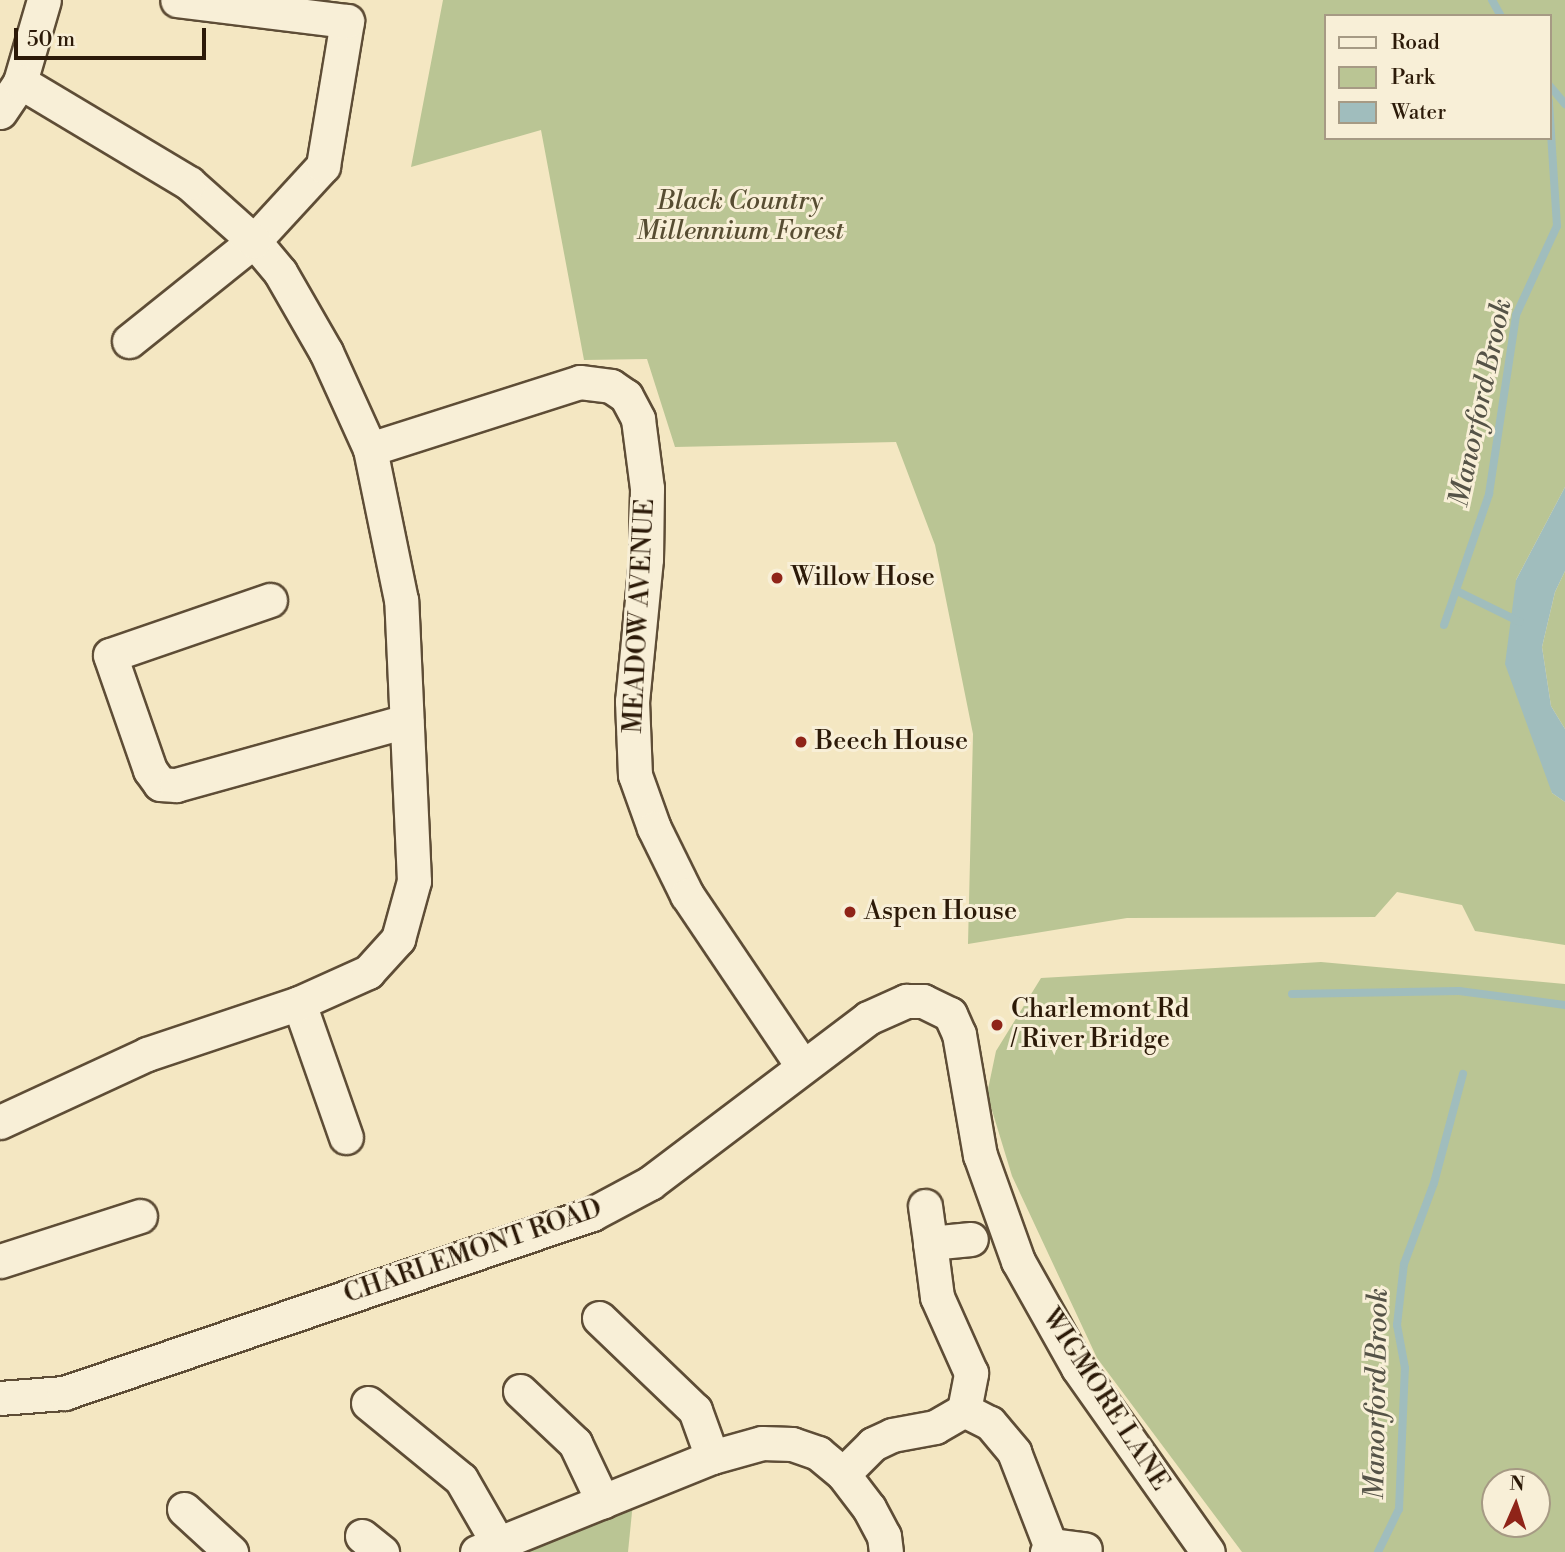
<!DOCTYPE html>
<style>
body{margin:0}
#map{position:relative;width:1565px;height:1552px;overflow:hidden;background:#f4e7c2;font-family:"Libre Bodoni",serif}
div>[style]{position:absolute}
[style*='--x']{left:calc(var(--x)*1px);top:calc(var(--y)*1px);width:calc(var(--w)*1px);rotate:calc(var(--a)*1deg)}
.green>*{inset:0;background:#bac594}
.water>*{inset:0;background:#a0bdbd}
.stream>*{height:8px;margin:-4px;padding:0 4px;transform-origin:4px;border-radius:4px;background:#a0bdbd}
.roads{filter:drop-shadow(2px 0 #5e4d36) drop-shadow(-2px 0 #5e4d36) drop-shadow(0 2px #5e4d36) drop-shadow(0 -2px #5e4d36)}
.minor>*{height:33px;margin:-16.5px;padding:0 16.5px;transform-origin:16.5px;border-radius:16.5px;background:#f8efd7}
.dots>*{width:19px;height:19px;translate:-50% -50%;box-sizing:border-box;border:4px solid #f8efd7;border-radius:50%}
span{translate:-50% -50%;white-space:nowrap;text-align:center;line-height:1.15;-webkit-text-stroke:6px #f8efd7;paint-order:stroke}
.park-label{font-size:26px;color:#574d32;font-style:italic}
.poi-label{font-size:26px;color:#2c1a08}
.left{translate:0 -50%;text-align:left}
.street-label{font-size:26px;color:#2c1a08}
.water-label{font-size:28px;color:#555347;font-style:italic}
.legend{position:absolute;left:1324px;top:14px;width:228px;height:126px;box-sizing:border-box;background:#f8efd7;border:2px solid #a69a84;margin:0;padding:9px 12px;list-style:none;font-size:21px;color:#2c1a08}
.legend li{display:flex;align-items:center;gap:14px;height:35px}
.legend b{width:35px;border:2px solid #a69a84}
.north{position:absolute;left:1481px;top:1468px;width:70px;height:70px;box-sizing:border-box;background:#f8efd7;border:2px solid #a69a84;border-radius:50%;rotate:3deg;font-size:19px;font-weight:700;line-height:28px;text-align:center;color:#2c1a08}
.north::after{content:'';display:block;margin:auto;width:24px;height:32px;background:#8f2418;clip-path:polygon(50% 0,100% 100%,50% 72%,0 100%)}
.scale{position:absolute;left:14px;top:28px;width:192px;height:32px;box-sizing:border-box;border:4px solid #2c1a08;border-top:0;padding-left:9px;font-size:21px;line-height:24px;white-space:nowrap;color:#2c1a08;-webkit-text-stroke:5px #f8efd7;paint-order:stroke}
</style>
<div id="map">
<div class="green">
<div style="clip-path:polygon(evenodd,443px 0,1565px 0,1565px 487px,1516px 580px,1552px 793px,1565px 802px,1565px 945px,1475px 931px,1462px 905px,1397px 892px,1375px 917px,1127px 918px,968px 944px,973px 734px,935px 545px,896px 442px,675px 447px,647px 359px,584px 360px,541px 130px,411px 167px,443px 0,1325px 16px,1549px 16px,1549px 138px,1325px 138px,1325px 16px)"></div>
<div style="clip-path:polygon(1565px 571px,1565px 729px,1551px 706px,1542px 647px,1555px 592px)"></div>
<div style="clip-path:polygon(evenodd,1321px 962px,1565px 984px,1565px 1552px,1242px 1552px,1097px 1358px,1012px 1176px,987px 1094px,996px 1051px,1041px 978px,1321px 962px,1495px 1482px,1537px 1482px,1537px 1524px,1495px 1524px,1495px 1482px)"></div>
<div style="clip-path:polygon(633px 1502px,628px 1552px,515px 1552px)"></div>
</div>
<div class="water">
<div style="clip-path:polygon(1565px 487px,1565px 571px,1555px 592px,1542px 647px,1551px 706px,1565px 729px,1565px 802px,1552px 793px,1505px 664px,1516px 580px)"></div>
</div>
<div class="stream">
<div style="--x:1492;--y:0;--w:18;--a:61"></div>
<div style="--x:1549;--y:85;--w:25;--a:50"></div>
<div style="--x:1457;--y:591;--w:70;--a:26.2"></div>
<div style="--x:1444;--y:625;--w:139;--a:-71"></div>
<div style="--x:1489;--y:494;--w:181;--a:-81.4"></div>
<div style="--x:1516;--y:315;--w:98;--a:-65.3"></div>
<div style="--x:1557;--y:226;--w:125;--a:-93.7"></div>
<div style="--x:1292;--y:994;--w:167;--a:-1"></div>
<div style="--x:1459;--y:991;--w:107;--a:7.5"></div>
<div style="--x:1378;--y:1552;--w:48;--a:-64"></div>
<div style="--x:1399;--y:1509;--w:141;--a:-87.6"></div>
<div style="--x:1405;--y:1368;--w:44;--a:-100.5"></div>
<div style="--x:1397;--y:1325;--w:61;--a:-83.5"></div>
<div style="--x:1404;--y:1264;--w:86;--a:-69.7"></div>
<div style="--x:1434;--y:1183;--w:113;--a:-75.1"></div>
</div>
<div class="roads">
<div class="minor">
<div style="--x:0;--y:112;--w:36;--a:-56"></div>
<div style="--x:20;--y:82;--w:85;--a:-73.7"></div>
<div style="--x:129;--y:341;--w:160;--a:-38.7"></div>
<div style="--x:254;--y:241;--w:102;--a:-47.4"></div>
<div style="--x:323;--y:166;--w:147;--a:-80.6"></div>
<div style="--x:347;--y:21;--w:171;--a:-173"></div>
<div style="--x:370;--y:449;--w:220;--a:-17.7"></div>
<div style="--x:580;--y:382;--w:31;--a:7"></div>
<div style="--x:611;--y:386;--w:18;--a:34"></div>
<div style="--x:626;--y:396;--w:26;--a:62"></div>
<div style="--x:638;--y:419;--w:70;--a:82.6"></div>
<div style="--x:647;--y:488;--w:71;--a:90.8"></div>
<div style="--x:646;--y:559;--w:143;--a:95.6"></div>
<div style="--x:632;--y:701;--w:74;--a:87.7"></div>
<div style="--x:635;--y:775;--w:56;--a:70.3"></div>
<div style="--x:654;--y:828;--w:75;--a:63.8"></div>
<div style="--x:687;--y:895;--w:204;--a:56"></div>
<div style="--x:270;--y:600;--w:169;--a:161"></div>
<div style="--x:110;--y:655;--w:122;--a:70.8"></div>
<div style="--x:150;--y:770;--w:17;--a:54"></div>
<div style="--x:160;--y:784;--w:16;--a:4"></div>
<div style="--x:176;--y:785;--w:239;--a:-15.5"></div>
<div style="--x:299;--y:1003;--w:142;--a:70.7"></div>
<div style="--x:0;--y:1122;--w:162;--a:-24.8"></div>
<div style="--x:147;--y:1054;--w:160;--a:-18.5"></div>
<div style="--x:299;--y:1003;--w:76;--a:-24.2"></div>
<div style="--x:368;--y:972;--w:45;--a:-47.7"></div>
<div style="--x:398;--y:939;--w:60;--a:-74.6"></div>
<div style="--x:414;--y:881;--w:281;--a:-92.6"></div>
<div style="--x:401;--y:600;--w:154;--a:-101.6"></div>
<div style="--x:370;--y:449;--w:107;--a:-114.4"></div>
<div style="--x:326;--y:352;--w:92;--a:-119.9"></div>
<div style="--x:280;--y:272;--w:40;--a:-130"></div>
<div style="--x:254;--y:241;--w:87;--a:-138.3"></div>
<div style="--x:189;--y:183;--w:197;--a:-149.1"></div>
<div style="--x:925;--y:1206;--w:37;--a:82"></div>
<div style="--x:0;--y:1261;--w:147;--a:-17.8"></div>
<div style="--x:599;--y:1318;--w:133;--a:43.8"></div>
<div style="--x:695;--y:1410;--w:50;--a:70.1"></div>
<div style="--x:520;--y:1391;--w:76;--a:43.4"></div>
<div style="--x:575;--y:1443;--w:65;--a:64.6"></div>
<div style="--x:0;--y:1398;--w:64;--a:-4.5"></div>
<div style="--x:64;--y:1393;--w:558;--a:-18.73"></div>
<div style="--x:592;--y:1214;--w:66;--a:-28.1"></div>
<div style="--x:650;--y:1183;--w:273;--a:-37.1"></div>
<div style="--x:868;--y:1018;--w:42;--a:-24.1"></div>
<div style="--x:906;--y:1001;--w:17;--a:0"></div>
<div style="--x:923;--y:1001;--w:30;--a:26"></div>
<div style="--x:950;--y:1014;--w:22;--a:66"></div>
<div style="--x:959;--y:1034;--w:123;--a:80.2"></div>
<div style="--x:980;--y:1155;--w:113;--a:70.3"></div>
<div style="--x:1018;--y:1261;--w:123;--a:60.7"></div>
<div style="--x:1078;--y:1368;--w:225;--a:54.8"></div>
<div style="--x:368;--y:1403;--w:120;--a:39.3"></div>
<div style="--x:461;--y:1479;--w:76;--a:60.1"></div>
<div style="--x:964;--y:1410;--w:29;--a:27"></div>
<div style="--x:990;--y:1423;--w:38;--a:50"></div>
<div style="--x:1014;--y:1452;--w:100;--a:68.8"></div>
<div style="--x:1050;--y:1545;--w:8;--a:113"></div>
<div style="--x:843;--y:1474;--w:42;--a:-45"></div>
<div style="--x:873;--y:1444;--w:21;--a:-25"></div>
<div style="--x:892;--y:1435;--w:44;--a:-10.5"></div>
<div style="--x:935;--y:1427;--w:34;--a:-30"></div>
<div style="--x:964;--y:1410;--w:38;--a:-79"></div>
<div style="--x:971;--y:1373;--w:83;--a:-114.1"></div>
<div style="--x:937;--y:1297;--w:54;--a:-97.4"></div>
<div style="--x:930;--y:1243;--w:41;--a:-5.6"></div>
<div style="--x:184;--y:1509;--w:64;--a:42.5"></div>
<div style="--x:362;--y:1536;--w:26;--a:39"></div>
<div style="--x:1050;--y:1545;--w:35;--a:7"></div>
<div style="--x:477;--y:1552;--w:253;--a:-22"></div>
<div style="--x:712;--y:1457;--w:52;--a:-15.6"></div>
<div style="--x:762;--y:1443;--w:30;--a:2"></div>
<div style="--x:792;--y:1444;--w:28;--a:19"></div>
<div style="--x:818;--y:1453;--w:33;--a:40"></div>
<div style="--x:843;--y:1474;--w:43;--a:52.6"></div>
<div style="--x:869;--y:1508;--w:32;--a:62"></div>
<div style="--x:884;--y:1536;--w:16;--a:83"></div>
</div>
</div>
<div class="dots">
<div style="left:777px;top:578px;background:#8f2418"></div>
<div style="left:801px;top:742px;background:#8f2418"></div>
<div style="left:850px;top:912px;background:#8f2418"></div>
<div style="left:997px;top:1025px;background:#8f2418"></div>
</div>
<div class="park-label">
<span style="left:740px;top:217px">Black Country<br>Millennium Forest</span>
</div>
<div class="poi-label">
<span class="left" style="left:791px;top:578px">Willow Hose</span>
<span class="left" style="left:815px;top:742px">Beech House</span>
<span class="left" style="left:864px;top:912px">Aspen House</span>
<span class="left" style="left:1011px;top:1025px">Charlemont Rd<br>/ River Bridge</span>
</div>
<div class="street-label">
<span style="left:640px;top:616px;rotate:-87deg">MEADOW AVENUE</span>
<span style="left:473px;top:1252px;rotate:-19deg">CHARLEMONT ROAD</span>
<span style="left:1105px;top:1400px;rotate:57deg">WIGMORE LANE</span>
</div>
<div class="water-label">
<span style="left:1481px;top:403px;rotate:-78deg">Manorford Brook</span>
<span style="left:1377px;top:1394px;rotate:-89deg">Manorford Brook</span>
</div>
<ul class="legend">
<li><b style="height:9px;background:#f8efd7"></b>Road</li>
<li><b style="height:19px;background:#bac594"></b>Park</li>
<li><b style="height:19px;background:#a0bdbd"></b>Water</li>
</ul>
<div class="north">N</div>
<div class="scale">50 m</div>
</div>
